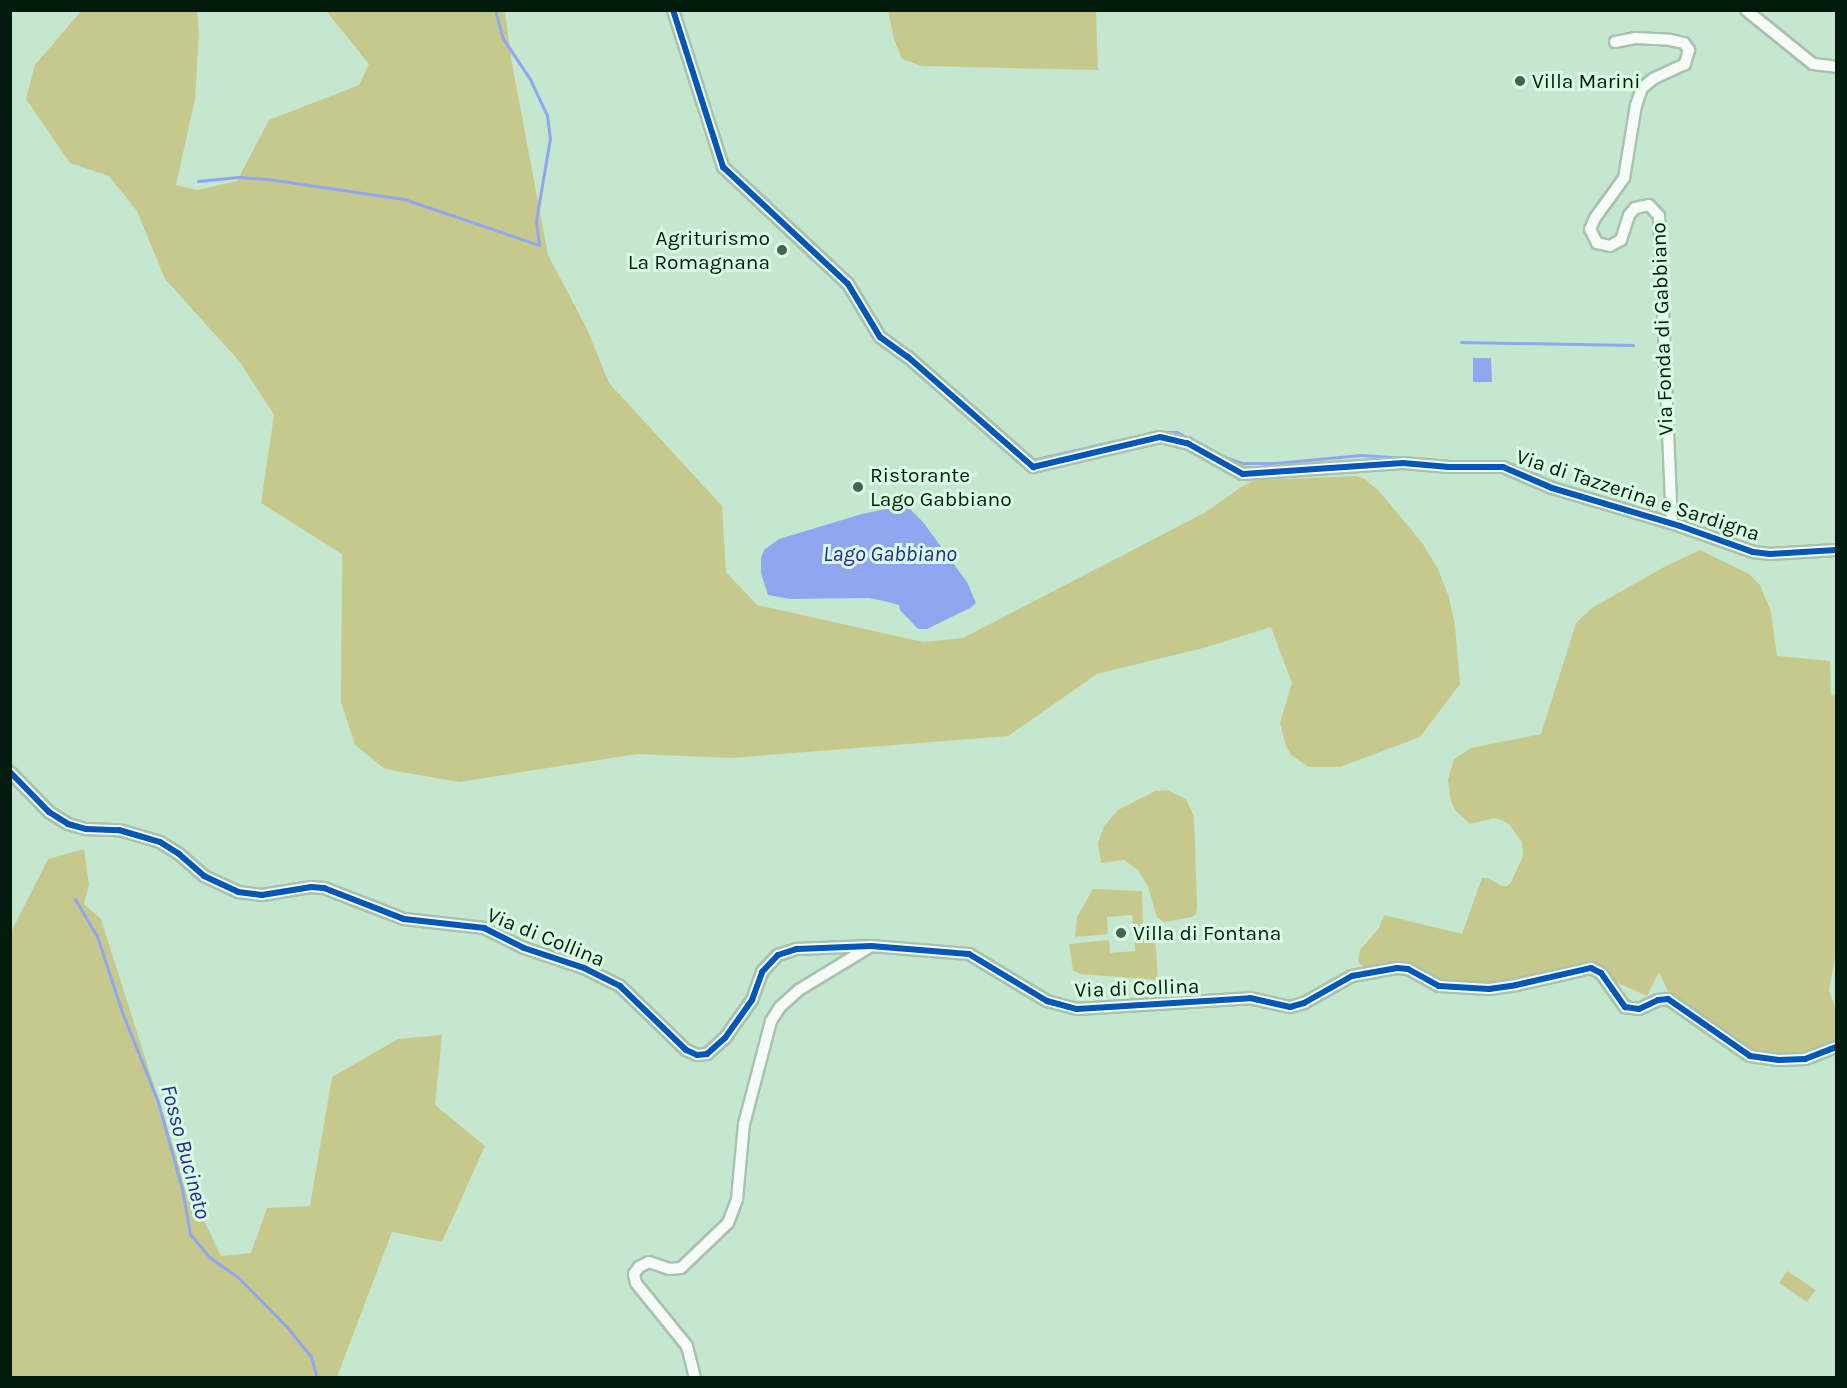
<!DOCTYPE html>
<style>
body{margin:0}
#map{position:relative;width:1847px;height:1388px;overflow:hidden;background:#c5e7cf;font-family:Karla,sans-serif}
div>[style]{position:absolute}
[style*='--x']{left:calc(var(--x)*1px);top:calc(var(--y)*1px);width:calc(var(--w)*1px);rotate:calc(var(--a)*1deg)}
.green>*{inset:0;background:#c7c98c}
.water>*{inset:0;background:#90a7f0}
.stream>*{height:3px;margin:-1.5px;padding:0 1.5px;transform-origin:1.5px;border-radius:1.5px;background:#90a7f0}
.roads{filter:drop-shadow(2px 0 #a7c2af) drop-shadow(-2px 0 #a7c2af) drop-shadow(0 2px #a7c2af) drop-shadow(0 -2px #a7c2af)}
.minor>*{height:10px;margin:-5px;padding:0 5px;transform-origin:5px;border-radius:5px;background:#f6fbf8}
.cycleway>*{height:6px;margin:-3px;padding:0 3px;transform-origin:3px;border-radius:3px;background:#0057b8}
.dots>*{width:16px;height:16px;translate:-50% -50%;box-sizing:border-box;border:3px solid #d7fce1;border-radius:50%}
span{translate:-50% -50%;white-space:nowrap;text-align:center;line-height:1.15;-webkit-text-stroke:6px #d7fce1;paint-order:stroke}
.poi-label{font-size:21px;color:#031b0c}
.left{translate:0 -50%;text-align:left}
.right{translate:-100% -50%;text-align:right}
.street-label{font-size:21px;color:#031b0c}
.water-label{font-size:22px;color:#2a23a7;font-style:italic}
.frame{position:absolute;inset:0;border:12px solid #031b0c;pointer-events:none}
</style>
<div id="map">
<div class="green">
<div style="clip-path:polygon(82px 10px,197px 11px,199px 33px,195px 99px,176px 185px,197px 190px,237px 181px,269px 120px,359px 85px,369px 64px,326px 11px,505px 11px,511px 58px,548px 255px,587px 329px,609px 383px,722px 506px,726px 572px,757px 605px,923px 642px,963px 638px,1206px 512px,1241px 487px,1256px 480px,1356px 476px,1365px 479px,1379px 491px,1423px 544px,1438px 569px,1449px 597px,1455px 626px,1460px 684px,1420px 737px,1340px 767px,1309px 767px,1291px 755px,1286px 746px,1280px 723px,1292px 683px,1271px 627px,1207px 647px,1097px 674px,1008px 736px,732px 758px,637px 754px,459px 782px,385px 769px,355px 745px,341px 702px,342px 554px,261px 503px,274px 415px,240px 362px,165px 279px,137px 211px,109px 176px,70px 163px,26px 99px,35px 65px)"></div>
<div style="clip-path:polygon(888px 11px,1096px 11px,1098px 70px,922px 66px,902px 59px,894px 39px)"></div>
<div style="clip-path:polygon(1700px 550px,1749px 574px,1760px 585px,1771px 612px,1777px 656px,1830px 661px,1831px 695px,1836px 696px,1836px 952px,1829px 990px,1836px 1011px,1836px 1042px,1819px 1051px,1795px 1056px,1758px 1054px,1745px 1049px,1669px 994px,1659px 972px,1647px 996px,1611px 980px,1601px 966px,1592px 963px,1489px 985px,1435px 981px,1387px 965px,1366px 968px,1360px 964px,1358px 960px,1360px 950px,1379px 928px,1384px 915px,1462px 934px,1482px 878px,1488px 878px,1502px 886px,1507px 886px,1511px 882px,1523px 856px,1522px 842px,1509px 824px,1501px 820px,1494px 818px,1470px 824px,1456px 811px,1451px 802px,1448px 780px,1454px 759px,1471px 748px,1541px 734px,1576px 623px,1592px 608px,1664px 567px)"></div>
<div style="clip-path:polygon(1167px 790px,1186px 799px,1194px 817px,1197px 907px,1196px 914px,1192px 917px,1164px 922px,1157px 917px,1148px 887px,1138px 870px,1124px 860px,1101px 863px,1098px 843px,1104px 826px,1118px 810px,1155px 791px)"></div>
<div style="clip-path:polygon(84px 849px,89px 885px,84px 904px,101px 919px,183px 1177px,221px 1256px,251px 1253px,267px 1208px,310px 1206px,332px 1077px,398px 1039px,442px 1035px,435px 1105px,485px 1146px,442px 1242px,392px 1232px,337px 1377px,11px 1377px,11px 932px,48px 859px)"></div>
<div style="clip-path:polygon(1093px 889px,1142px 891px,1143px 930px,1134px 932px,1132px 915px,1107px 917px,1108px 934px,1075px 937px,1077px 917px)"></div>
<div style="clip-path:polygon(1155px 936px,1158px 980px,1080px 974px,1073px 970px,1069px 944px,1109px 940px,1110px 953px,1135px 951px,1135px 939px)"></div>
<div style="clip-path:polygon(1787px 1271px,1816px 1290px,1807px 1302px,1779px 1283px)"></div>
</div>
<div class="water">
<div style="clip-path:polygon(1473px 358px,1491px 358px,1492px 382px,1473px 382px)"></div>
<div style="clip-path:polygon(906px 505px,923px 522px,967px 582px,976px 603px,970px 608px,927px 629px,918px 629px,900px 610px,899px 605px,884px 601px,869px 598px,790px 599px,768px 595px,761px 573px,761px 558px,764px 550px,779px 539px,862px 514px)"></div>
</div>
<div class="stream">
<div style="--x:495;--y:10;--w:28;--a:75"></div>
<div style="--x:502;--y:37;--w:50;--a:56.3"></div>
<div style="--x:530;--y:79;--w:40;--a:65"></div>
<div style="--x:547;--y:115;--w:23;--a:83"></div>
<div style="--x:550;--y:138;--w:84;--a:99.6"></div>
<div style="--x:536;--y:221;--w:24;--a:83"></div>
<div style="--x:198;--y:181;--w:40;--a:-5.7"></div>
<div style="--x:238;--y:177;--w:30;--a:4"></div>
<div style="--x:268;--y:179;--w:137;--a:8.4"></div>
<div style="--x:404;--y:199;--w:143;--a:18.8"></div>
<div style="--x:1461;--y:342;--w:172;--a:1"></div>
<div style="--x:1153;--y:432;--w:24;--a:0"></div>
<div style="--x:1177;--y:432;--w:53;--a:28"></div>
<div style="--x:1224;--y:457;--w:19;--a:18"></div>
<div style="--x:1242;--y:463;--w:34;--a:0"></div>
<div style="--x:1276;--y:463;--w:85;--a:-5.4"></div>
<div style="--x:1361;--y:455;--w:46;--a:3.7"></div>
<div style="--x:1032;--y:460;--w:112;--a:-12.9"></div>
<div style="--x:1508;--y:464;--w:68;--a:21.6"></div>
<div style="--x:1741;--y:542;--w:18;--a:16"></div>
<div style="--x:1792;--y:547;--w:35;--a:-2"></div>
<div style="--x:75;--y:899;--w:43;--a:59.3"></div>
<div style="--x:97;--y:936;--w:80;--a:71.8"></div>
<div style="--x:122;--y:1012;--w:97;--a:68.2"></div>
<div style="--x:158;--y:1102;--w:90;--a:74.6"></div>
<div style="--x:182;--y:1189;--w:46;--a:79.9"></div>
<div style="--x:190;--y:1234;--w:30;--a:50"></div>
<div style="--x:209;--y:1257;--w:35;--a:35"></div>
<div style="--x:238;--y:1277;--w:70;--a:45.6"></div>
<div style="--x:287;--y:1327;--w:38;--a:51"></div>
<div style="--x:311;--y:1357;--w:22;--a:74"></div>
</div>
<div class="roads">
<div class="minor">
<div style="--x:673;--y:10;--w:165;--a:72.3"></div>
<div style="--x:723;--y:167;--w:171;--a:43.1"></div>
<div style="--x:848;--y:284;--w:62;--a:58.9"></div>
<div style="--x:880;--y:337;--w:34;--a:36"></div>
<div style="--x:908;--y:357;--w:167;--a:41.3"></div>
<div style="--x:1033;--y:467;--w:130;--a:-13.3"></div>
<div style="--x:1160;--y:437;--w:28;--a:13"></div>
<div style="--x:1187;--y:443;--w:64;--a:29"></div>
<div style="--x:1243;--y:474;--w:160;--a:-3.9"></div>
<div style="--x:1403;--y:463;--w:46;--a:5"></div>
<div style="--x:1449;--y:467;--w:54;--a:0"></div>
<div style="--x:1503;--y:467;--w:53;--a:23.2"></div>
<div style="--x:1552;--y:488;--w:134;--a:16.5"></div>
<div style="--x:1680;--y:526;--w:77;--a:19.6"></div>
<div style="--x:1753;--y:552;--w:17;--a:7"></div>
<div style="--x:1770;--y:554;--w:66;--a:-3.5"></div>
<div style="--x:1746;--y:10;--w:86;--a:38.9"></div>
<div style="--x:1813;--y:64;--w:23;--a:7"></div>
<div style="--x:1615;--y:42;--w:20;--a:-11"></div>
<div style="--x:1635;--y:38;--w:35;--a:3"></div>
<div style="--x:1670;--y:40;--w:14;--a:12"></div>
<div style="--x:1684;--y:43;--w:9;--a:54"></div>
<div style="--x:1689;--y:50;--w:15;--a:106"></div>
<div style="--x:1685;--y:64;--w:35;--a:155"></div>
<div style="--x:1653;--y:79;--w:14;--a:141"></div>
<div style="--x:1642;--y:88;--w:18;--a:109"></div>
<div style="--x:1636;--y:105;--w:74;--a:99.3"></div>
<div style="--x:1624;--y:178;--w:49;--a:125.9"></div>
<div style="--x:1595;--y:218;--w:12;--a:114"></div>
<div style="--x:1590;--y:229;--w:16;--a:63"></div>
<div style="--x:1597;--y:243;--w:13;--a:13"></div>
<div style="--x:1610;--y:246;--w:13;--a:-29"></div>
<div style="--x:1621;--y:240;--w:26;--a:-72"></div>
<div style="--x:1629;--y:215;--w:9;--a:-49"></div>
<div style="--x:1635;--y:208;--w:14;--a:-12"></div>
<div style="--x:1649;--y:205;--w:15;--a:48"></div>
<div style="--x:1659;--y:216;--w:307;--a:87.6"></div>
<div style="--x:10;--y:772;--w:56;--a:45.7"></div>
<div style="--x:49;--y:812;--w:22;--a:32"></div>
<div style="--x:68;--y:824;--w:19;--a:16"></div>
<div style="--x:86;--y:829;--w:33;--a:2"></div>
<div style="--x:119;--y:830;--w:43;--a:16.3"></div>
<div style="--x:160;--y:842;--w:22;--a:32"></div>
<div style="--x:179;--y:854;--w:33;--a:41"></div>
<div style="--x:204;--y:876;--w:38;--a:25"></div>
<div style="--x:238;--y:892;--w:24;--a:7"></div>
<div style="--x:262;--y:895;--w:50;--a:-9.3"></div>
<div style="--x:311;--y:887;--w:13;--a:4"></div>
<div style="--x:324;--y:888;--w:86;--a:21.2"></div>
<div style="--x:404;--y:919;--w:81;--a:6.4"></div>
<div style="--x:484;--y:928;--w:45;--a:26.6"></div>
<div style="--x:524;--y:948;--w:63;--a:18.4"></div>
<div style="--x:584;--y:968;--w:40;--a:26.6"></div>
<div style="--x:620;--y:986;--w:92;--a:44.1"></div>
<div style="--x:686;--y:1050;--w:12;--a:24"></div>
<div style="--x:697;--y:1055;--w:10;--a:-6"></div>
<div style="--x:707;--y:1054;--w:24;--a:-42"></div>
<div style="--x:725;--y:1038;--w:47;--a:-54.6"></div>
<div style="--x:752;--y:1000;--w:30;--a:-70"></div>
<div style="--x:762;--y:972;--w:23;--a:-47"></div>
<div style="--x:778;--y:955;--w:20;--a:-18"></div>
<div style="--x:797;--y:949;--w:74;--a:-2.3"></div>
<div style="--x:871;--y:946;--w:98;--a:4.7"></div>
<div style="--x:969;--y:954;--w:91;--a:31.1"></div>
<div style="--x:1047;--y:1001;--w:31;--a:15"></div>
<div style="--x:1077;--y:1009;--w:173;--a:-3.6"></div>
<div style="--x:1250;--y:998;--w:41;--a:12.7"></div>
<div style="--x:1290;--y:1007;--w:15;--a:-16"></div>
<div style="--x:1304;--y:1003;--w:55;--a:-29.4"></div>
<div style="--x:1352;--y:976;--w:46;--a:-10.1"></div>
<div style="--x:1397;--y:968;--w:11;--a:5"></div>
<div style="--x:1408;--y:969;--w:35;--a:29"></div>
<div style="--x:1439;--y:986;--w:50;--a:3.4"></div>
<div style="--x:1489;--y:989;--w:27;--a:-8"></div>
<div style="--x:1516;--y:985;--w:77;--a:-12.8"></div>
<div style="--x:1591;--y:968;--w:11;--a:27"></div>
<div style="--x:1601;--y:973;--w:42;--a:54.8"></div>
<div style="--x:1625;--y:1007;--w:14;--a:8"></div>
<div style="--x:1639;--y:1009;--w:21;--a:-25"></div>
<div style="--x:1658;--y:1000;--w:10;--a:-6"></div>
<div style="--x:1668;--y:999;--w:100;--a:34.8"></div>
<div style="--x:1750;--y:1056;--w:29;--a:8"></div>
<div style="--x:1779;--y:1060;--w:26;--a:-2"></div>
<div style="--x:1805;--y:1059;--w:33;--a:-21"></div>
<div style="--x:695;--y:1378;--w:33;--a:-104"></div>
<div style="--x:687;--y:1346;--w:81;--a:-129"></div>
<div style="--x:636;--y:1283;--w:9;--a:-103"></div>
<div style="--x:634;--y:1274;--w:9;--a:-54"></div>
<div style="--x:639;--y:1267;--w:11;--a:-27"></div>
<div style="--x:649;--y:1262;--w:21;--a:19"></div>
<div style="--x:669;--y:1269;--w:12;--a:-5"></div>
<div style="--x:681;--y:1268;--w:65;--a:-43.8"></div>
<div style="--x:728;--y:1223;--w:26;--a:-69"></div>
<div style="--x:737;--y:1199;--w:75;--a:-84.7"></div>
<div style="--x:744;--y:1124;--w:106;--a:-75.3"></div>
<div style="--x:771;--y:1021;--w:17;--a:-57"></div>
<div style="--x:780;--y:1007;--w:25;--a:-42"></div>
<div style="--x:799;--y:990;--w:84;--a:-31.4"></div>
</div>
</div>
<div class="cycleway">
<div style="--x:673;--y:10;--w:165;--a:72.3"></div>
<div style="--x:723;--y:167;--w:171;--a:43.1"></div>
<div style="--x:848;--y:284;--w:62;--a:58.9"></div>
<div style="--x:880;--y:337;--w:34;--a:36"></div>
<div style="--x:908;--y:357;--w:167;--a:41.3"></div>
<div style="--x:1033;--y:467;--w:130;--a:-13.3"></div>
<div style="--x:1160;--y:437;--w:28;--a:13"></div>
<div style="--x:1187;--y:443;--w:64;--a:29"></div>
<div style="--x:1243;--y:474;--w:160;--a:-3.9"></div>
<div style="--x:1403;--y:463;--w:46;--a:5"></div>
<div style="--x:1449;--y:467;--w:54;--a:0"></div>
<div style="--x:1503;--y:467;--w:53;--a:23.2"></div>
<div style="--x:1552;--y:488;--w:134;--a:16.5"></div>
<div style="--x:1680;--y:526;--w:77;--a:19.6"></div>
<div style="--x:1753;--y:552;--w:17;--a:7"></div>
<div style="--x:1770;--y:554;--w:66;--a:-3.5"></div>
<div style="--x:10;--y:772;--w:56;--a:45.7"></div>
<div style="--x:49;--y:812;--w:22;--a:32"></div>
<div style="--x:68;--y:824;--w:19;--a:16"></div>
<div style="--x:86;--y:829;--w:33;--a:2"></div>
<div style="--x:119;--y:830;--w:43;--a:16.3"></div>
<div style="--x:160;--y:842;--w:22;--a:32"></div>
<div style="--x:179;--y:854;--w:33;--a:41"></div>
<div style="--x:204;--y:876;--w:38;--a:25"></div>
<div style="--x:238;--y:892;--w:24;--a:7"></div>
<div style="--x:262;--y:895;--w:50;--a:-9.3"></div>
<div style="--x:311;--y:887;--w:13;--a:4"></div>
<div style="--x:324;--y:888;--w:86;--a:21.2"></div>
<div style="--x:404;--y:919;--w:81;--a:6.4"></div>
<div style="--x:484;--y:928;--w:45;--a:26.6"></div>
<div style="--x:524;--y:948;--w:63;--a:18.4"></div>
<div style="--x:584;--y:968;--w:40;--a:26.6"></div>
<div style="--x:620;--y:986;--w:92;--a:44.1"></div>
<div style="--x:686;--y:1050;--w:12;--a:24"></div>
<div style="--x:697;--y:1055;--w:10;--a:-6"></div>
<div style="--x:707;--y:1054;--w:24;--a:-42"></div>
<div style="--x:725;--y:1038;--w:47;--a:-54.6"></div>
<div style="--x:752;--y:1000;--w:30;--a:-70"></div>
<div style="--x:762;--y:972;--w:23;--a:-47"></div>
<div style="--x:778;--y:955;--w:20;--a:-18"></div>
<div style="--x:797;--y:949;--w:74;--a:-2.3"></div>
<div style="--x:871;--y:946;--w:98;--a:4.7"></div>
<div style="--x:969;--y:954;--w:91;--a:31.1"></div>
<div style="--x:1047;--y:1001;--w:31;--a:15"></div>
<div style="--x:1077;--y:1009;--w:173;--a:-3.6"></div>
<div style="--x:1250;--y:998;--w:41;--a:12.7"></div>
<div style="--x:1290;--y:1007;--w:15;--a:-16"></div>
<div style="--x:1304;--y:1003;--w:55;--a:-29.4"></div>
<div style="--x:1352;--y:976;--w:46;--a:-10.1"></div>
<div style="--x:1397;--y:968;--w:11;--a:5"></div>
<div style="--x:1408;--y:969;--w:35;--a:29"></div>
<div style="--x:1439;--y:986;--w:50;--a:3.4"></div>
<div style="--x:1489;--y:989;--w:27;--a:-8"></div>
<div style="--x:1516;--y:985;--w:77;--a:-12.8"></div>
<div style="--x:1591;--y:968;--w:11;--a:27"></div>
<div style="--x:1601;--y:973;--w:42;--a:54.8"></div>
<div style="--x:1625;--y:1007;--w:14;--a:8"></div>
<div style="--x:1639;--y:1009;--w:21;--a:-25"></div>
<div style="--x:1658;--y:1000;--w:10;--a:-6"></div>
<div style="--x:1668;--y:999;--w:100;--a:34.8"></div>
<div style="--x:1750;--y:1056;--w:29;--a:8"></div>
<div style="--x:1779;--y:1060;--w:26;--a:-2"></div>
<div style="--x:1805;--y:1059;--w:33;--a:-21"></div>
</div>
<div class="dots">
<div style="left:1520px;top:81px;background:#476250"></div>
<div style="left:782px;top:250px;background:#476250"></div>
<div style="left:858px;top:487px;background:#476250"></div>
<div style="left:1121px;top:933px;background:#476250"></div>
</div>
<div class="poi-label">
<span class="left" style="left:1532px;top:81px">Villa Marini</span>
<span class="right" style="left:770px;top:250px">Agriturismo<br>La Romagnana</span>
<span class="left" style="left:870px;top:487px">Ristorante<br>Lago Gabbiano</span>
<span class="left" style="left:1133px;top:933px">Villa di Fontana</span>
</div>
<div class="street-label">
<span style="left:1662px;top:329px;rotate:-92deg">Via Fonda di Gabbiano</span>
<span style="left:1638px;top:495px;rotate:18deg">Via di Tazzerina e Sardigna</span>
<span style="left:546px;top:937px;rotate:22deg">Via di Collina</span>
<span style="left:1137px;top:988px;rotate:-2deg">Via di Collina</span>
</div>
<div class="water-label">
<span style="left:890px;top:555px">Lago Gabbiano</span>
<span style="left:185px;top:1152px;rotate:75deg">Fosso Bucineto</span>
</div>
<div class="frame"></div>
</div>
